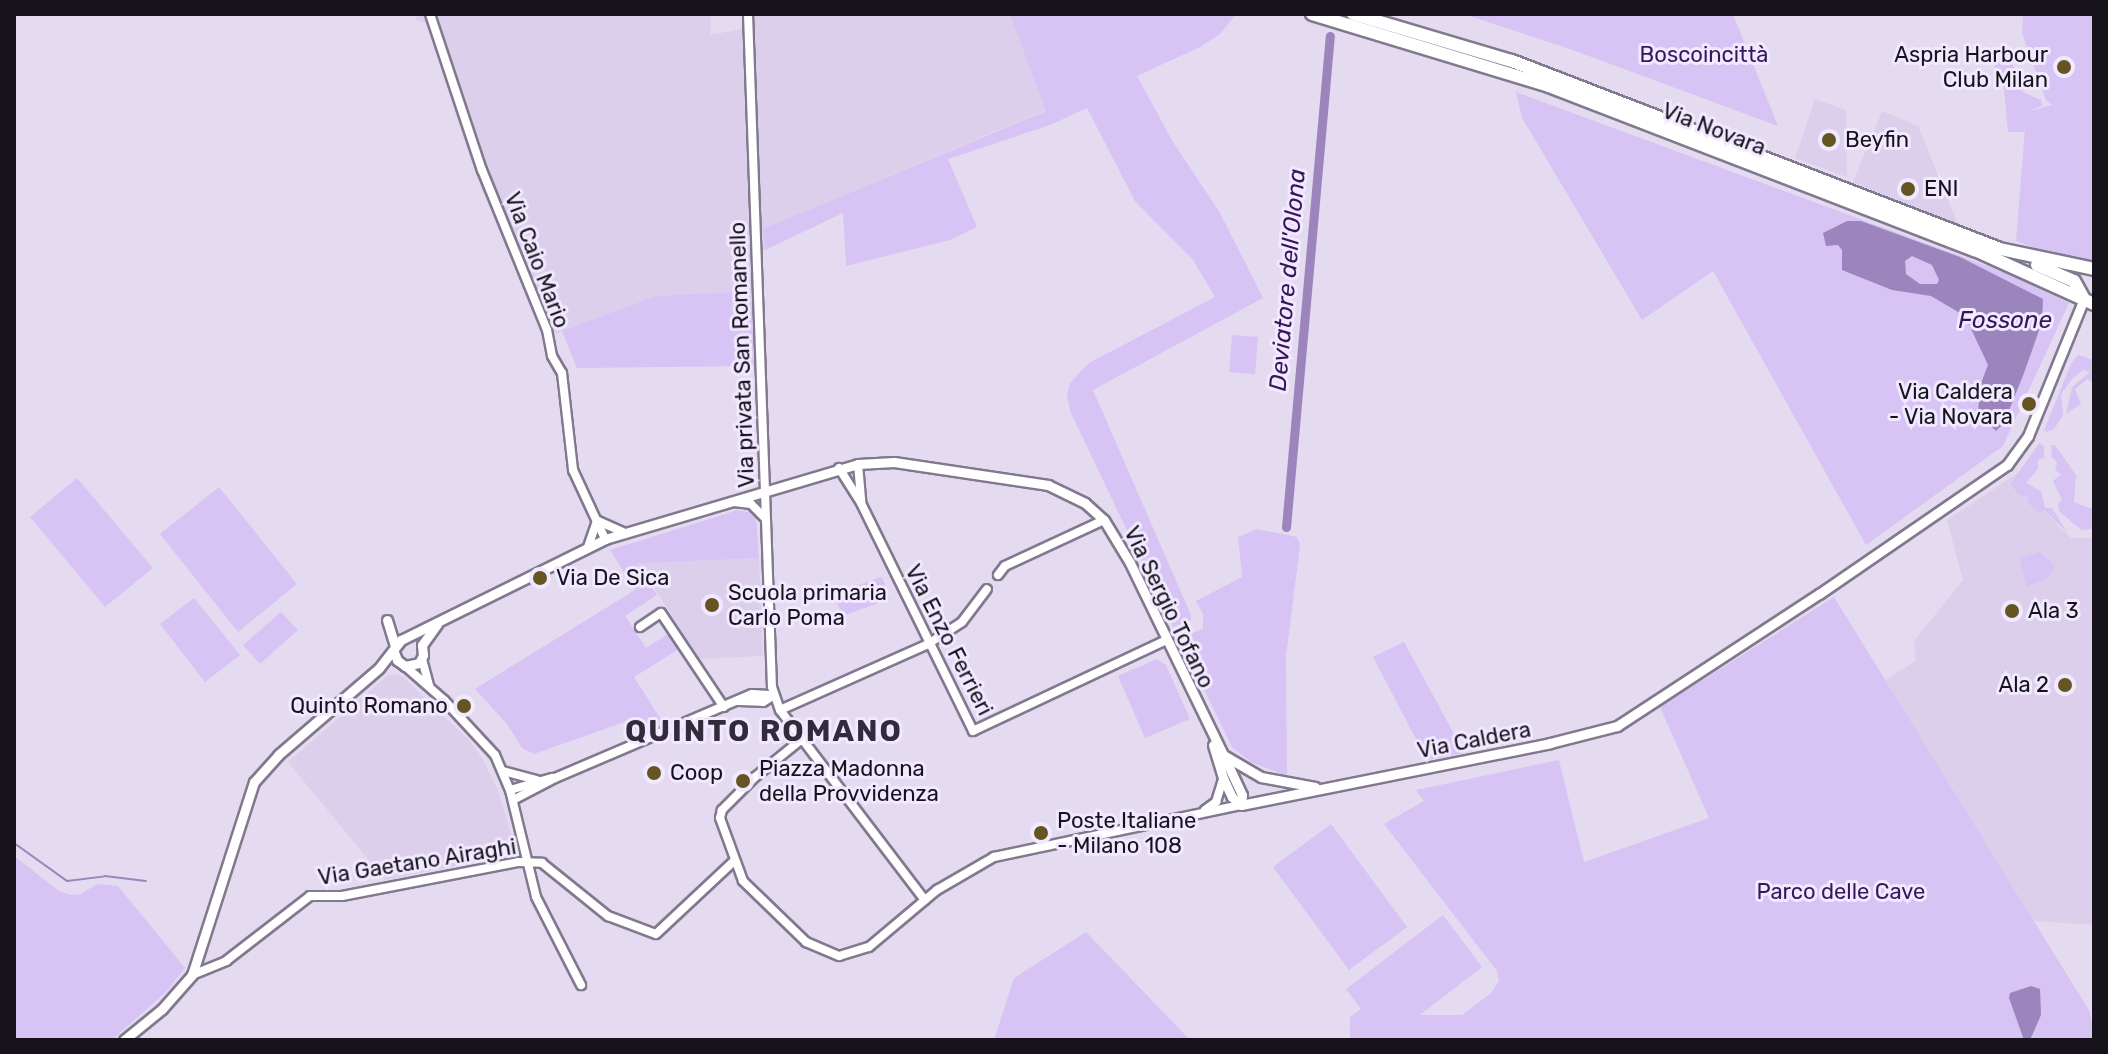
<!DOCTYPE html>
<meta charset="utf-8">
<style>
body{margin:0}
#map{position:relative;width:2108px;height:1054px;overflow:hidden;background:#e4dbf1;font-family:Rubik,sans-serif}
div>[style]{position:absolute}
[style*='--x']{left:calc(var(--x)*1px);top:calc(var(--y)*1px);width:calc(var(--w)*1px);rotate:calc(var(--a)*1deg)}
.built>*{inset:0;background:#dbcfec}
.green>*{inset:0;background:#d7c3f4}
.water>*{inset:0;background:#9c84bd}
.stream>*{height:2px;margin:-1px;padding:0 1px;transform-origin:1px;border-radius:1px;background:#9c84bd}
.canal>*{height:9px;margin:-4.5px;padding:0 4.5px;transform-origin:4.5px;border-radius:4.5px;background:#9c84bd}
.roads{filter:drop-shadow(2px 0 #81798d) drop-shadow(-2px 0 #81798d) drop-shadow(0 2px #81798d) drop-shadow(0 -2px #81798d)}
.minor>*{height:8px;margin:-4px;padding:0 4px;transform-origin:4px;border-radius:4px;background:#fff}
.tertiary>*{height:9px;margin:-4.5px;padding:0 4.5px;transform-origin:4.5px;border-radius:4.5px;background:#fff}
.primary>*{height:12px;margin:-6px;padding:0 6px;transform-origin:6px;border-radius:6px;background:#fff}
.dots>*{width:22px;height:22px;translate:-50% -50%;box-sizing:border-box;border:4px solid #f1e9ff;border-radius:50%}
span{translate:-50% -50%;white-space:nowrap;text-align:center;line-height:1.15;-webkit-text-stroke:6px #f1e9ff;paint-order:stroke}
.poi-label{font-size:22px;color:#16131b}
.right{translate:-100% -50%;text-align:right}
.left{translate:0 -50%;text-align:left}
.park-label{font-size:22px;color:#39165a}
.street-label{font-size:22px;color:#16131b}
.water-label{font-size:24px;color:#381559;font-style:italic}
.district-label{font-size:30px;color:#322b3c;font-weight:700;letter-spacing:2px}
.frame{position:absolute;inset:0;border:16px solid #16131b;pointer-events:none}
</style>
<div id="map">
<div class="built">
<div style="clip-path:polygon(418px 14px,711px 14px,710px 35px,754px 27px,754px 14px,1010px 14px,1046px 110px,764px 229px,765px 250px,750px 257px,752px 291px,656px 296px,544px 338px,474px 170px,426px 23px,416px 20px)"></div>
<div style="clip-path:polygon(1815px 99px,1846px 110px,1847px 177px,1795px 158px)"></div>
<div style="clip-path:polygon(1882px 111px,1918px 126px,1958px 224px,1853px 182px)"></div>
<div style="clip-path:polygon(2019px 472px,2036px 503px,2071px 538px,2094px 538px,2094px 925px,2034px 921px,1885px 680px,1916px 661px,1914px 641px,1963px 580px,1947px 520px)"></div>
<div style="clip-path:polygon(759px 558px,763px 656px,700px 659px,637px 562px)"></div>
<div style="clip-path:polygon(395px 674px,403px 677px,469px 740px,483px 759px,498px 791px,514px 843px,508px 855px,385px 880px,288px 762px,387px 676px)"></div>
</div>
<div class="green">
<div style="clip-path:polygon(1010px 14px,1236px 14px,1219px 35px,1200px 47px,1137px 76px,1173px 142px,1220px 213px,1263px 298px,1093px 390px,1191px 615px,1191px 620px,1173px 627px,1070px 411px,1067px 395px,1070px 383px,1089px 363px,1215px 297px,1193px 260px,1135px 201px,1087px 108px,1050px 125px,948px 159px,977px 227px,950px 240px,846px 266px,843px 213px,765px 250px,763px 229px,1046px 111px)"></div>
<div style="clip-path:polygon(1463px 14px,1733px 14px,1778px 126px,1570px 49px)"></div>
<div style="clip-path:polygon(2023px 14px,2094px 14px,2094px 261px,2045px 252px,2016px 241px,2025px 129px,2024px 132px,2008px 132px,2004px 89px,1990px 54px,2007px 50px,2023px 92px,2041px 100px,2042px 106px,2026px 112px,2052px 105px,2046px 100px,2022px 33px)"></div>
<div style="clip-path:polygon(1516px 92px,2006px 273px,2069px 303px,2003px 446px,1866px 545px,1713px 271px,1642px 320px,1522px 118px)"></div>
<div style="clip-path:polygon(752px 291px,754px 366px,577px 368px,562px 331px,656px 296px)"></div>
<div style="clip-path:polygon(1232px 335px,1258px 337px,1255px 374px,1229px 372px)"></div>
<div style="clip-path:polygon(2078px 355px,2094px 360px,2094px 383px,2087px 379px,2075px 389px,2081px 404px,2066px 414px,2072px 387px,2090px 372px,2083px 370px,2073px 378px,2061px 394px,2063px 416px,2054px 429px,2047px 432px,2044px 430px,2071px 364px)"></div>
<div style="clip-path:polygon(2039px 443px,2044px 446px,2044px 458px,2038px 460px,2038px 469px,2026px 483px,2041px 491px,2045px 508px,2052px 508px,2067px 532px,2044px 510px,2041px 513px,2035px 510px,2027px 501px,2029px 497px,2018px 494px,2011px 484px)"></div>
<div style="clip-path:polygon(2051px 445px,2055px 445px,2076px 475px,2074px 502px,2094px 510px,2094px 529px,2081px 530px,2059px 511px,2058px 503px,2062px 500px,2053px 481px,2061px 474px,2055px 470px,2057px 462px,2052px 457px)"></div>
<div style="clip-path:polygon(77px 478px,153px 568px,105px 607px,30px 517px)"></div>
<div style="clip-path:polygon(219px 487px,297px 584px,238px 632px,160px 534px)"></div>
<div style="clip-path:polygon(738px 510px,749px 512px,756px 518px,759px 558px,637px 563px,657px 595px,625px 616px,646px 648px,668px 634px,679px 649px,634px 677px,665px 726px,639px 735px,630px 720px,534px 754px,522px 748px,507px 724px,475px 689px,635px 590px,610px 550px)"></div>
<div style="clip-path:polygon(1257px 529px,1297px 537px,1300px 545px,1286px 656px,1287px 776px,1251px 762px,1232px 747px,1179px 638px,1203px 629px,1203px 614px,1196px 601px,1242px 577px,1238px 537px)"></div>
<div style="clip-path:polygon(2040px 552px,2055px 566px,2048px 578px,2027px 587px,2019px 558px)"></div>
<div style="clip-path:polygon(882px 577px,890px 599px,842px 616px,834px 593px)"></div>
<div style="clip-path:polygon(1834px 597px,2090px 1012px,2094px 1040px,1350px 1040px,1350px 1017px,1361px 1009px,1346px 989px,1443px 915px,1482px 967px,1420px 1015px,1462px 1015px,1491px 993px,1499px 981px,1497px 971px,1384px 824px,1424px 801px,1416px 790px,1559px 760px,1584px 862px,1709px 818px,1660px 707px)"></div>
<div style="clip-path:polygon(194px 598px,240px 655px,205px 682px,160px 624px)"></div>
<div style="clip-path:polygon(281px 612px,298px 630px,260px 664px,243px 645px)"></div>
<div style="clip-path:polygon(1404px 642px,1459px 743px,1464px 753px,1427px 760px,1373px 657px)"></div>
<div style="clip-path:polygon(1157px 659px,1166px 665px,1190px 719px,1145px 738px,1118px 676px)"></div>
<div style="clip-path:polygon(1331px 824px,1407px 927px,1349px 970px,1273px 867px)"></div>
<div style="clip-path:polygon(14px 856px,59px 891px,71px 895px,81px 894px,97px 884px,118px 886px,185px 968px,167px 991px,112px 1040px,14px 1040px)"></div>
<div style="clip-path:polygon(1086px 932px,1190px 1040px,994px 1040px,1014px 978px)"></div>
</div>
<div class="water">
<div style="clip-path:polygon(evenodd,1847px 221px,1861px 221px,1960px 257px,2043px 299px,2042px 322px,2024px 373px,2004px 423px,1996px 431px,1978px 413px,1980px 386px,1988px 365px,1965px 316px,1931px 296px,1892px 290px,1842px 270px,1842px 250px,1838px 245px,1826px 246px,1823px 233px,1847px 221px,1912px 256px,1932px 265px,1939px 280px,1937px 284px,1920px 284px,1906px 274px,1905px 261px,1912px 256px)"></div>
<div style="clip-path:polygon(2031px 986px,2040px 989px,2041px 1015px,2030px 1040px,2024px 1040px,2009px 998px,2010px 993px)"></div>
</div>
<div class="stream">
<div style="--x:14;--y:843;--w:65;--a:35.6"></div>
<div style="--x:67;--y:881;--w:38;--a:-7"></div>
<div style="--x:105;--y:876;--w:41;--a:7"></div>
</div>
<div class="canal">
<div style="--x:1286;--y:527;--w:493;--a:-84.9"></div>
</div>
<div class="roads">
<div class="minor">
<div style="--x:430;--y:14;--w:164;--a:71.6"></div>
<div style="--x:482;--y:170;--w:173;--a:67.9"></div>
<div style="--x:547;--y:330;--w:26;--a:79"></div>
<div style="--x:552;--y:356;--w:20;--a:60"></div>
<div style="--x:562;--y:373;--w:98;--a:83.5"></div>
<div style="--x:573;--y:470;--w:76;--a:65.1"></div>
<div style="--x:748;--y:14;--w:673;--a:87.96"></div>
<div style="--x:772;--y:687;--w:24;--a:71"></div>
<div style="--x:780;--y:710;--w:239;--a:52.7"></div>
<div style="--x:858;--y:464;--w:38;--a:85"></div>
<div style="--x:839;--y:468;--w:41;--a:57.8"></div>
<div style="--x:861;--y:503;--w:254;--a:63.8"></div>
<div style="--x:973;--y:731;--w:213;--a:-25.2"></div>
<div style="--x:734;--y:502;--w:17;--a:7"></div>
<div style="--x:751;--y:504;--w:21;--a:45"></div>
<div style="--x:598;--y:521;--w:30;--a:24"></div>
<div style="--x:588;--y:547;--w:28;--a:-71"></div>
<div style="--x:998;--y:575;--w:11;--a:-52"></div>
<div style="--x:1005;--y:566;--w:109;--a:-24.9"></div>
<div style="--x:640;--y:627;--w:25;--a:-34"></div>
<div style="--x:661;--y:613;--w:113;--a:56.2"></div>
<div style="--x:422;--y:659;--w:28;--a:75"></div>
<div style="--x:405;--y:666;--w:52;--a:41.1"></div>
<div style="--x:444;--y:700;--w:75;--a:47.2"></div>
<div style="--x:495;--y:755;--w:38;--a:67"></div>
<div style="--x:510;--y:790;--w:110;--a:76.3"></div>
<div style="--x:536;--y:897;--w:99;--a:62.9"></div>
<div style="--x:738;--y:701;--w:25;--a:2"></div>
<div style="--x:763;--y:702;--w:13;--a:-32"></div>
<div style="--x:780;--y:710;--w:162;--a:-24"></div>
<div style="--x:928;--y:644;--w:40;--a:-32.9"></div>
<div style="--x:962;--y:622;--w:41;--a:-52.9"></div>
<div style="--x:802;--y:739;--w:60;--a:141"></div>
<div style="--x:755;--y:777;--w:47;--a:135"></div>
<div style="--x:722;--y:810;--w:8;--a:104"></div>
<div style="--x:720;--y:818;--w:67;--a:69.9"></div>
<div style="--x:743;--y:881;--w:88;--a:44.1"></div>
<div style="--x:806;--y:942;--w:36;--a:23"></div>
<div style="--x:839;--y:956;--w:31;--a:-17"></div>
<div style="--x:869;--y:947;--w:89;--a:-40"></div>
<div style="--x:937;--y:890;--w:66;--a:-30.1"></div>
<div style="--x:994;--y:857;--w:252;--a:-11.9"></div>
<div style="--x:503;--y:771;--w:35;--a:15"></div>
<div style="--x:510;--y:790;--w:44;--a:-15.9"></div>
<div style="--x:513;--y:800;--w:47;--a:-27.6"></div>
<div style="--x:555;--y:778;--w:214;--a:-23.1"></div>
<div style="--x:752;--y:694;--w:22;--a:3"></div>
<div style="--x:1205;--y:810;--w:14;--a:-36"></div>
<div style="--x:1216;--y:802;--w:24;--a:-73"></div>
<div style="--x:192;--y:975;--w:37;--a:-22"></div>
<div style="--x:226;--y:961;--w:106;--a:-37.7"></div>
<div style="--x:310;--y:896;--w:32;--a:0"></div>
<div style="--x:342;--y:896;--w:179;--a:-10.9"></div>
<div style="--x:518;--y:862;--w:24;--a:2"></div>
<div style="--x:542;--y:863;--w:85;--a:38.8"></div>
<div style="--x:608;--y:916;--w:51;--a:20.6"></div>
<div style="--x:656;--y:934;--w:108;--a:-43.1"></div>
</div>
<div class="tertiary">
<div style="--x:387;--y:620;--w:28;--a:73"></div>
<div style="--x:394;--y:652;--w:9;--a:69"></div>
<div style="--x:397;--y:660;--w:10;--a:37"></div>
<div style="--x:405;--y:666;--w:14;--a:-12"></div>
<div style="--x:419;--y:663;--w:9;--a:-63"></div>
<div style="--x:423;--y:655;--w:10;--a:-96"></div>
<div style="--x:422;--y:645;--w:26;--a:-54"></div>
<div style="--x:1213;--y:745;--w:34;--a:73"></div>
<div style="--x:1223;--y:778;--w:21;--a:65"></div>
<div style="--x:1232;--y:797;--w:12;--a:42"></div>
<div style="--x:1225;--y:756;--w:42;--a:30.3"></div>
<div style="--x:1261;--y:777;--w:55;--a:10.5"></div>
<div style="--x:1241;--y:805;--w:315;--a:-11.3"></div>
<div style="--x:1550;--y:743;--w:69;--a:-14.2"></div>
<div style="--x:1617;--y:726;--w:241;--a:-33.2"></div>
<div style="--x:1819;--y:594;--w:228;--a:-34.5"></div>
<div style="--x:2007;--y:465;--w:36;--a:-54"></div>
<div style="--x:2028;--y:436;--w:148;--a:-67.8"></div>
<div style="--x:124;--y:1040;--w:49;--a:-39.2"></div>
<div style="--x:162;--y:1009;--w:45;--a:-48.6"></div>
<div style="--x:192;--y:975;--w:203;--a:-72.2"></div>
<div style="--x:254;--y:782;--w:36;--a:-48"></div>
<div style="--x:278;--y:755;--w:133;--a:-40.7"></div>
<div style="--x:379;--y:668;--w:36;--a:-52"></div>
<div style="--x:401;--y:640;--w:228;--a:-26.3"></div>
<div style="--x:605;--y:539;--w:264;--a:-16.5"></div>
<div style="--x:858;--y:464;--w:36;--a:-3"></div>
<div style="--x:894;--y:462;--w:156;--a:8.5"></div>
<div style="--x:1048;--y:485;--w:41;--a:25.9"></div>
<div style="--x:1085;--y:503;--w:25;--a:42"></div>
<div style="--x:1104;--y:520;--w:50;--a:58.8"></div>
<div style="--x:1130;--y:563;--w:227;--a:64.1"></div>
<div style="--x:1229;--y:767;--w:31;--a:65"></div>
<div style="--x:1242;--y:795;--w:10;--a:96"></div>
</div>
<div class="primary">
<div style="--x:1312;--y:14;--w:248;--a:16.9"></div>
<div style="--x:1549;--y:86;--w:456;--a:21.1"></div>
<div style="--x:1975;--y:250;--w:131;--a:24.4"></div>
<div style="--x:1353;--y:14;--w:166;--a:16.5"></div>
<div style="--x:1512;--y:61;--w:523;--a:21.07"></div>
<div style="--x:2000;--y:249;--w:96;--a:12"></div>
<div style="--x:2037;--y:265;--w:40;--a:23.4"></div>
<div style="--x:2074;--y:281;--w:21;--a:61"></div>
</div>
</div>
<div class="dots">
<div style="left:2064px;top:67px;background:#645522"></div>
<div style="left:1829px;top:140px;background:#645522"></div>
<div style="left:1908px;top:189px;background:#645522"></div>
<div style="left:2029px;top:404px;background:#645522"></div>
<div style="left:540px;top:578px;background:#645522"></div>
<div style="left:712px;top:605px;background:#645522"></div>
<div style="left:2012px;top:611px;background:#645522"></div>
<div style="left:2065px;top:685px;background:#645522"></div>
<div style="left:464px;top:706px;background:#645522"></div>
<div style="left:654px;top:773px;background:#645522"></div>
<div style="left:743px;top:781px;background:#645522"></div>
<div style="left:1041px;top:833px;background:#645522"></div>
</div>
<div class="poi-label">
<span class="right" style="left:2048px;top:67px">Aspria Harbour<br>Club Milan</span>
<span class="left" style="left:1845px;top:140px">Beyfin</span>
<span class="left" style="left:1924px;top:189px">ENI</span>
<span class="right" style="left:2013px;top:404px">Via Caldera<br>- Via Novara</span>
<span class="left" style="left:556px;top:578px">Via De Sica</span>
<span class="left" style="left:728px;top:605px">Scuola primaria<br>Carlo Poma</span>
<span class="left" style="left:2028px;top:611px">Ala 3</span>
<span class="right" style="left:2049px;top:685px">Ala 2</span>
<span class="right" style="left:448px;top:706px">Quinto Romano</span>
<span class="left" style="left:759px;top:781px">Piazza Madonna<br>della Provvidenza</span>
<span class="left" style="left:670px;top:773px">Coop</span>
<span class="left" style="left:1057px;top:833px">Poste Italiane<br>- Milano 108</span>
</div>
<div class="park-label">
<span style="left:1704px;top:55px">Boscoincittà</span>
<span style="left:1841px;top:892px">Parco delle Cave</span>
</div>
<div class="street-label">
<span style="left:1714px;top:129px;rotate:21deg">Via Novara</span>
<span style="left:537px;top:260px;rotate:69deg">Via Caio Mario</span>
<span style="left:742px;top:355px;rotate:-92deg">Via privata San Romanello</span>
<span style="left:1169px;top:607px;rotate:64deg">Via Sergio Tofano</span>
<span style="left:949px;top:640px;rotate:63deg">Via Enzo Ferrieri</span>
<span style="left:1474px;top:740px;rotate:-11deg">Via Caldera</span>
<span style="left:417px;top:862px;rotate:-9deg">Via Gaetano Airaghi</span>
</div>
<div class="water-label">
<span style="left:1288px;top:280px;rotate:-85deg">Deviatore dell'Olona</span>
<span style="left:2005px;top:321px">Fossone</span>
</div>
<div class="district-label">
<span style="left:764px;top:731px">QUINTO ROMANO</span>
</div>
<div class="frame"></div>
</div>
